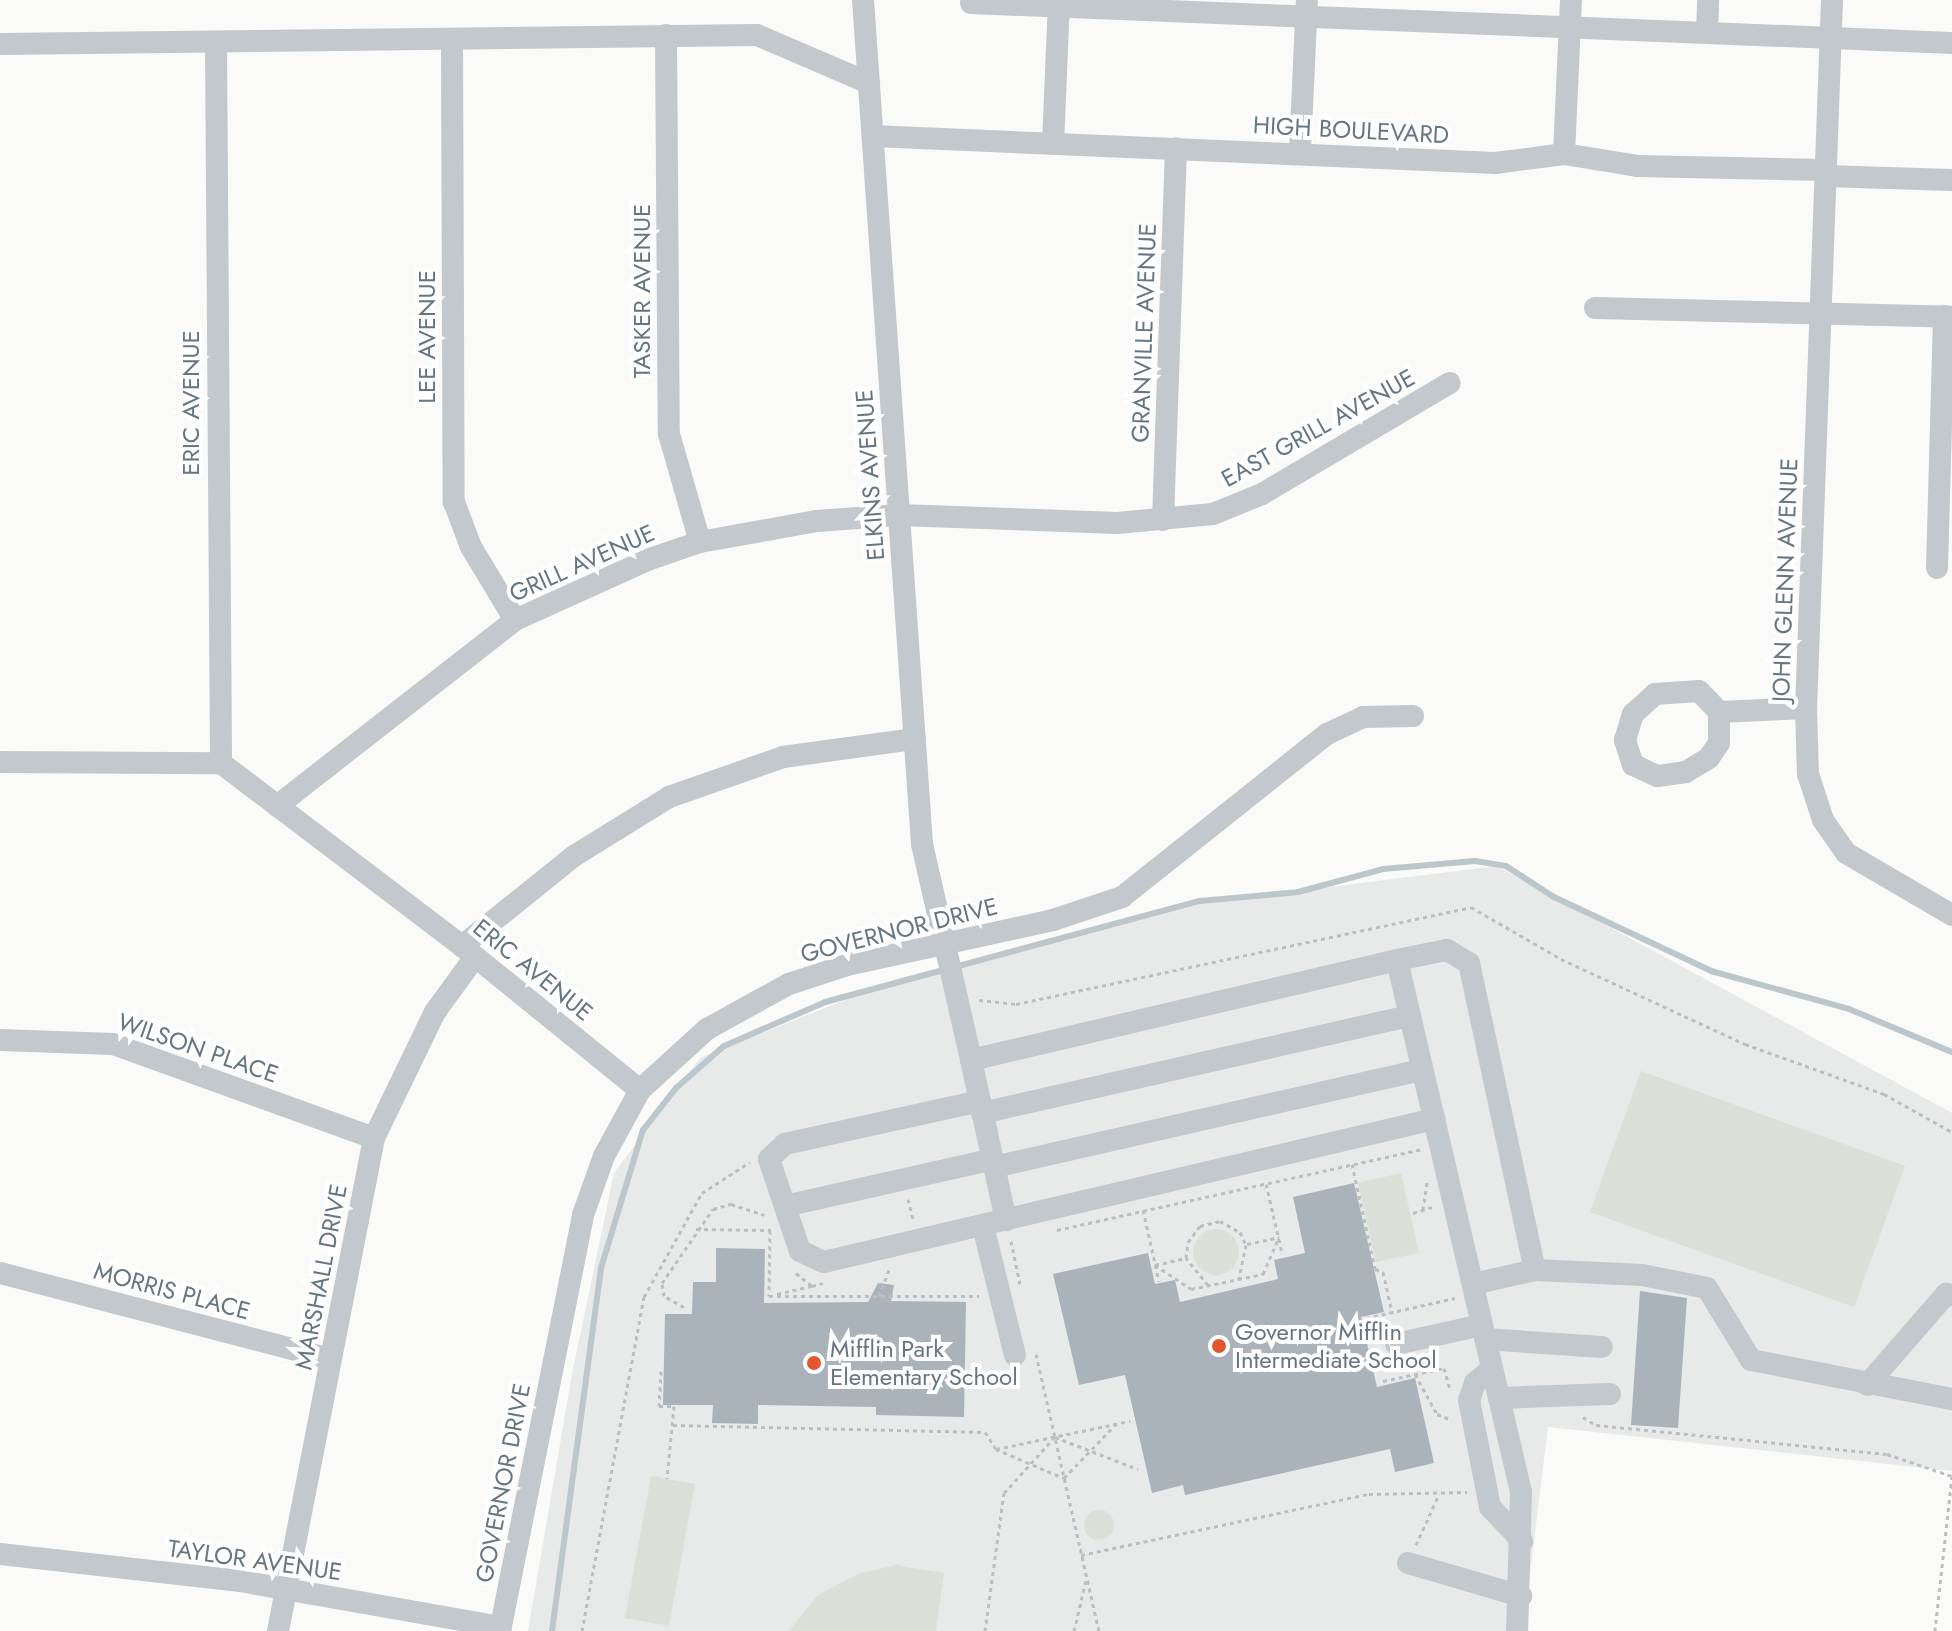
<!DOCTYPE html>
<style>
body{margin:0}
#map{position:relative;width:1952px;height:1631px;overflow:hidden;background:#fafaf8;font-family:Jost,sans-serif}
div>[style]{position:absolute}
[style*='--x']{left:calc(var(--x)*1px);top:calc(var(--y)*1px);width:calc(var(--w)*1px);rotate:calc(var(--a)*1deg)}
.built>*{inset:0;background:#e8e9e9}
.green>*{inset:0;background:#dadfd7}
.round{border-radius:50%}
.stream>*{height:6px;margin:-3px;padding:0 3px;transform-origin:3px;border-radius:3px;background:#bbc7cb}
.building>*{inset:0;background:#aab3b9}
.path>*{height:3px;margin-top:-1.5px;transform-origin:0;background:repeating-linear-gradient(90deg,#bbbfc2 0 4px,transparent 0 8px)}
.minor>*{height:22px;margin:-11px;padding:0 11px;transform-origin:11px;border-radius:11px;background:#c3c8cc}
.dots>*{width:22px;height:22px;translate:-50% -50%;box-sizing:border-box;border:4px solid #fff;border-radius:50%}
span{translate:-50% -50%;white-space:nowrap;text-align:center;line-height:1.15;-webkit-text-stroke:8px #fff;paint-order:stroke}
.street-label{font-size:24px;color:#657683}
.poi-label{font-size:24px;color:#657683}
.left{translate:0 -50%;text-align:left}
</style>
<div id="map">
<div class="built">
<div style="clip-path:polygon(1497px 866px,1952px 1113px,1952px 1471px,1548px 1427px,1523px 1631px,528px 1631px,572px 1374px,614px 1173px,700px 1058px,897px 979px,1178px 906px)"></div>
</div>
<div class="green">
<div style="clip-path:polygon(1641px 1071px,1905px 1166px,1854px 1307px,1590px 1212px)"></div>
<div style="clip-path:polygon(1401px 1173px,1419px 1253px,1376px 1262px,1358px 1183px)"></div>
<div class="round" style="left:1193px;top:1229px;width:46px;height:46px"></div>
<div style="clip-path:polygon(651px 1476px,695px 1484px,669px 1626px,625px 1618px)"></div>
<div class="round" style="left:1084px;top:1510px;width:30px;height:30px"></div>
<div style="clip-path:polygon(896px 1565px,944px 1573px,936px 1631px,789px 1631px,818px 1595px,858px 1574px)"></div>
</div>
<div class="stream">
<div style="--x:552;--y:1631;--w:366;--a:-82.3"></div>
<div style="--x:601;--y:1268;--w:144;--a:-73.1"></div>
<div style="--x:643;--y:1130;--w:53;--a:-51.8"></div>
<div style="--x:676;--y:1088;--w:64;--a:-41.2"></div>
<div style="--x:724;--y:1046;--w:110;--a:-23.5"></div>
<div style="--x:825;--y:1002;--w:388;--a:-15.1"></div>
<div style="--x:1200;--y:901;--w:98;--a:-5.2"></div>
<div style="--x:1298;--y:892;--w:88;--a:-15.1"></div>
<div style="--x:1383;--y:869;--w:92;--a:-5"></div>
<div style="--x:1475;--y:861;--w:31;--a:9"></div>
<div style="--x:1506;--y:866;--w:57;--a:32.9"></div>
<div style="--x:1554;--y:897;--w:174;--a:25.2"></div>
<div style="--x:1711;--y:971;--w:143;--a:15.4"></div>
<div style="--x:1849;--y:1009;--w:112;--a:22.7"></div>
</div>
<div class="building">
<div style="clip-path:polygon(1354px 1183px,1384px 1312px,1361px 1317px,1377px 1387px,1415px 1378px,1434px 1463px,1395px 1472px,1390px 1449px,1185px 1495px,1183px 1485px,1152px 1493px,1125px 1375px,1079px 1385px,1053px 1274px,1148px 1253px,1155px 1284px,1175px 1280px,1180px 1302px,1278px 1279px,1274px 1260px,1305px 1253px,1293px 1197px)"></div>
<div style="clip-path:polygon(716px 1248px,765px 1249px,764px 1303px,868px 1302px,878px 1283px,894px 1285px,891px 1301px,966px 1302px,964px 1417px,876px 1415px,876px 1407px,758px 1405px,758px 1424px,712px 1423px,713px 1405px,663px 1405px,665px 1314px,692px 1314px,693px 1282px,716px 1282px)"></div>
<div style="clip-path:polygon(1640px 1291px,1687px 1298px,1678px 1428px,1631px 1425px)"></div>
</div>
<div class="path">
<div style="--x:979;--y:1000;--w:37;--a:6"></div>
<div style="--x:1016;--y:1004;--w:465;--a:-12"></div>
<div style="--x:1471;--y:907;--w:104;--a:30"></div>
<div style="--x:1561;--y:959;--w:203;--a:24.8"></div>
<div style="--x:1745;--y:1044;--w:148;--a:19.8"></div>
<div style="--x:1884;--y:1094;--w:78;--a:29.2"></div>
<div style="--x:1352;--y:1164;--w:107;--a:77.6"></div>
<div style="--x:1375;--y:1269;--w:9;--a:21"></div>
<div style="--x:1383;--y:1272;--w:41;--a:77.3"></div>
<div style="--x:1266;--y:1184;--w:71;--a:76.9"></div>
<div style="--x:908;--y:1199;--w:21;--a:76"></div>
<div style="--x:1143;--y:1210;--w:73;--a:77.3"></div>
<div style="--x:1423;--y:1210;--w:28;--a:-82"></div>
<div style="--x:1413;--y:1213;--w:21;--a:-17"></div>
<div style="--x:696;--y:1229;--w:75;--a:0.8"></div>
<div style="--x:770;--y:1230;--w:66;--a:90.9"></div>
<div style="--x:769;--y:1296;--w:210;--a:0"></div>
<div style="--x:1057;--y:1230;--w:373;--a:-12.5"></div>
<div style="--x:1011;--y:1241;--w:44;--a:78.2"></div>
<div style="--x:1247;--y:1244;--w:33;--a:-12"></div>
<div style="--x:1155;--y:1265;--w:43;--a:33.7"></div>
<div style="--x:1191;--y:1289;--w:74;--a:-11.8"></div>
<div style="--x:1263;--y:1274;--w:40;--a:-66.6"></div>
<div style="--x:1155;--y:1265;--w:32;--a:-13"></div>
<div style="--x:796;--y:1273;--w:21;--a:39"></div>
<div style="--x:812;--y:1286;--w:11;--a:-15"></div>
<div style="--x:1208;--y:1285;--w:35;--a:-129"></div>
<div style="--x:1186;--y:1258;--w:16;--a:-83"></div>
<div style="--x:1188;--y:1242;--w:20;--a:-53"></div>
<div style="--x:1200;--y:1226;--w:21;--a:-14"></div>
<div style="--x:1220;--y:1221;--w:23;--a:29"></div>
<div style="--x:1240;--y:1232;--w:14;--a:65"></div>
<div style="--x:1246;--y:1245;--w:35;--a:102"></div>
<div style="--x:777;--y:1294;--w:36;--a:-13"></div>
<div style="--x:879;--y:1296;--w:31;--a:-69"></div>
<div style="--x:684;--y:1307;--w:23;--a:-151"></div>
<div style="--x:664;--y:1296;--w:13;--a:-99"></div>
<div style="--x:662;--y:1283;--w:90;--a:-55.4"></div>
<div style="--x:713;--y:1209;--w:19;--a:-16"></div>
<div style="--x:731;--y:1204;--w:35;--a:18"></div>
<div style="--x:1366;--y:1318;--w:91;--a:-12.7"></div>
<div style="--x:1036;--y:1354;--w:284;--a:77.2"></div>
<div style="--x:661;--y:1371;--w:35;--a:93"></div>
<div style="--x:659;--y:1406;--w:15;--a:0"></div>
<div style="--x:674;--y:1406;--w:73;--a:95.5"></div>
<div style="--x:1415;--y:1374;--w:46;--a:61.2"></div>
<div style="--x:1437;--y:1414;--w:16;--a:22"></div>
<div style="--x:1383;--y:1381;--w:62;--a:-12"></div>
<div style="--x:1444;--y:1368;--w:22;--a:74"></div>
<div style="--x:1583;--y:1417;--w:15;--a:32"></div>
<div style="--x:1596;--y:1425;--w:292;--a:5.7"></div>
<div style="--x:1887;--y:1454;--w:69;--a:18.7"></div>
<div style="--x:1952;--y:1476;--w:156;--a:96.3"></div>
<div style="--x:673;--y:1425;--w:312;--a:1.3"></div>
<div style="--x:985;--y:1432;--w:20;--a:57"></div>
<div style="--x:996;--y:1449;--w:137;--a:-11.8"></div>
<div style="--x:996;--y:1449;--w:74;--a:23.1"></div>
<div style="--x:1064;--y:1478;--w:75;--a:-46.1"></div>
<div style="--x:1416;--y:1545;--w:56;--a:-65.7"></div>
<div style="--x:1081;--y:1555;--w:294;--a:-12"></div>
<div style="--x:1369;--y:1494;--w:98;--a:-1.2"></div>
<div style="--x:582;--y:1631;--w:340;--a:-79.5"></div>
<div style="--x:644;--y:1297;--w:119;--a:-60.9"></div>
<div style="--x:702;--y:1193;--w:57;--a:-32.9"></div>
<div style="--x:985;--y:1631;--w:139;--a:-82.2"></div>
<div style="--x:1004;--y:1493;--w:76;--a:-47.7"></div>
<div style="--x:1055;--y:1437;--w:89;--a:21.1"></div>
<div style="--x:1074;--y:1631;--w:52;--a:-76.8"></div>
</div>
<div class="minor">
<div style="--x:863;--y:0;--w:846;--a:86"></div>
<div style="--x:922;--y:844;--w:221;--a:77.2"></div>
<div style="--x:971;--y:1060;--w:438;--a:-13.2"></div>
<div style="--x:1397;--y:960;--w:546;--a:76.88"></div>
<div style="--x:1521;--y:1492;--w:139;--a:91.6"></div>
<div style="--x:1832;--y:0;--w:708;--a:92.1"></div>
<div style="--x:1806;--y:708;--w:66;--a:88.3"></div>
<div style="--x:1808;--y:774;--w:48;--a:71.9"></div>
<div style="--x:1823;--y:820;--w:40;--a:55.1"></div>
<div style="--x:1846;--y:853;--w:123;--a:30.3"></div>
<div style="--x:971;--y:3;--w:982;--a:2.33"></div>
<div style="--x:1707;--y:33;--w:33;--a:-88"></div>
<div style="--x:666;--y:35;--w:399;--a:89.6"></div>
<div style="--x:669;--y:434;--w:112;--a:74"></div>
<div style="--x:452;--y:39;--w:463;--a:89.8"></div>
<div style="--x:454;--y:502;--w:48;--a:69.3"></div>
<div style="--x:471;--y:547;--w:85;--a:58.9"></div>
<div style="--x:216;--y:42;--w:721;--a:89.6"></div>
<div style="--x:0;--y:44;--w:757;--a:-0.68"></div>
<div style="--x:757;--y:35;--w:122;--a:23.2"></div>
<div style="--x:873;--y:136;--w:623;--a:2.49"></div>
<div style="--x:1495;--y:163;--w:70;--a:-7.4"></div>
<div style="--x:1564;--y:154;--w:74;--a:9.3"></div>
<div style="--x:1637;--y:166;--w:187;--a:1.2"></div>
<div style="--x:1053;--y:144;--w:144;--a:-87.6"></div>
<div style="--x:1300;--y:152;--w:152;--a:-87.4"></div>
<div style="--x:1564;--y:154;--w:154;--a:-87.4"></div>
<div style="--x:1824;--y:176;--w:128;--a:1.8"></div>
<div style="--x:1595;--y:308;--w:357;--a:1.4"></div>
<div style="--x:1163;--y:520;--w:372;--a:-88"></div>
<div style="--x:1937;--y:568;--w:252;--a:-88.4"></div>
<div style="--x:1719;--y:712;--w:31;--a:90"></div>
<div style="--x:1719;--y:743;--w:18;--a:124"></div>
<div style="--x:1709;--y:758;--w:27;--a:149"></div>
<div style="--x:1686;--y:772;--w:29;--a:172"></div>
<div style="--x:1657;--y:776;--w:26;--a:-155"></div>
<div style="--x:1633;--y:765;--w:26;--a:-108"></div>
<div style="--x:1625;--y:740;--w:27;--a:-73"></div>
<div style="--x:1633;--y:714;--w:30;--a:-42"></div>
<div style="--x:1655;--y:694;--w:44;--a:-3.9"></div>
<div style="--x:1699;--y:691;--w:29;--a:46"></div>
<div style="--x:1719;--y:712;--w:87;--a:-2.6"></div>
<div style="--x:0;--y:762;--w:221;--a:0.3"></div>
<div style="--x:221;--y:763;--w:303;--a:37.2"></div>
<div style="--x:462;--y:946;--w:229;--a:39"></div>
<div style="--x:277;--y:806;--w:302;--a:-38"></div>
<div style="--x:515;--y:620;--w:148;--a:-24.3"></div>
<div style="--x:650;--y:559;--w:53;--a:-18.8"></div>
<div style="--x:700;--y:542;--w:119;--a:-10.2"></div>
<div style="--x:817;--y:521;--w:82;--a:-4.2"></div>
<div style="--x:899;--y:515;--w:218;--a:2.1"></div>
<div style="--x:1117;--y:523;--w:96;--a:-5.4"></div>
<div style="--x:1213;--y:514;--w:53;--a:-22.2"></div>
<div style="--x:1262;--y:494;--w:218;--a:-30.6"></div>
<div style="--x:462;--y:946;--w:144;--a:-38.8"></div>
<div style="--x:574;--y:856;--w:112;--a:-31.8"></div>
<div style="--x:669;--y:797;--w:121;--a:-19.3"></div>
<div style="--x:783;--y:757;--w:133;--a:-7.8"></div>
<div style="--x:1397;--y:960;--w:51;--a:-11.3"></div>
<div style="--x:1447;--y:950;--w:26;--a:31"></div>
<div style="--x:1469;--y:963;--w:314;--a:77.9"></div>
<div style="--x:1535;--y:1270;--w:107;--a:2.7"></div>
<div style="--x:1642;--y:1275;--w:66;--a:11.3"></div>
<div style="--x:1707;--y:1288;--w:84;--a:58.6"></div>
<div style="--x:1751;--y:1360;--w:205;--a:11"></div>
<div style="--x:0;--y:1040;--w:113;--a:2"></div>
<div style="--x:113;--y:1044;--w:277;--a:19.8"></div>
<div style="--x:971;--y:1060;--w:164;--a:77.7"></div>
<div style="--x:980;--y:1101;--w:200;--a:167.6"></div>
<div style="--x:785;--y:1144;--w:22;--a:137"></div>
<div style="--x:769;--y:1159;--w:97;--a:71.4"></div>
<div style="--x:800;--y:1251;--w:26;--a:25"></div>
<div style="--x:824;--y:1262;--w:627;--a:-13.19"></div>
<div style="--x:982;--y:1113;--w:439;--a:-12.8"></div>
<div style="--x:994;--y:1167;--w:439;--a:-12.8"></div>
<div style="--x:785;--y:1206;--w:213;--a:-12.7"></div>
<div style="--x:983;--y:1226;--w:133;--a:76.1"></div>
<div style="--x:0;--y:1273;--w:341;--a:14.6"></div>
<div style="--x:1473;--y:1284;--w:64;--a:-12.7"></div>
<div style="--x:1485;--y:1339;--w:117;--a:3.9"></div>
<div style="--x:1396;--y:1344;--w:88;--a:-12.5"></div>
<div style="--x:1492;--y:1369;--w:22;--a:141"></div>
<div style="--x:1475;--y:1383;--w:18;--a:109"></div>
<div style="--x:1469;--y:1400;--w:109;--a:78.9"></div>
<div style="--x:1490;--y:1507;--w:47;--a:46.7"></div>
<div style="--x:1867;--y:1385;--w:121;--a:-49"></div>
<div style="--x:1946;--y:1294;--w:6;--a:9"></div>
<div style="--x:1499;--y:1398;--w:111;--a:-2.1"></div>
<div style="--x:0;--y:1554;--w:242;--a:6.4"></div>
<div style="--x:240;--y:1581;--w:265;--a:10"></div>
<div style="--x:1408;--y:1563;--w:118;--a:16.3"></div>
<div style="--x:278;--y:1631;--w:502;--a:-78.98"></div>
<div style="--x:374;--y:1138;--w:140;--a:-64.2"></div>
<div style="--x:435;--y:1012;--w:68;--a:-54"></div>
<div style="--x:500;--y:1631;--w:424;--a:-78.7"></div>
<div style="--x:583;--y:1215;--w:63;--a:-70.4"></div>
<div style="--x:604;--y:1156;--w:75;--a:-61.4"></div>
<div style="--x:640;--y:1090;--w:91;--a:-42.3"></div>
<div style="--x:707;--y:1029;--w:94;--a:-28.8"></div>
<div style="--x:789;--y:984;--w:61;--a:-18.1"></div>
<div style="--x:847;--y:965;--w:211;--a:-12.3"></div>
<div style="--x:1053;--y:920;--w:73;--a:-18.4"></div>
<div style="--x:1122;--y:897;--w:262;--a:-38.5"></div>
<div style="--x:1327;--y:734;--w:40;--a:-25"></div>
<div style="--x:1363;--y:717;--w:50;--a:-1.1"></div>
</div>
<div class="dots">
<div style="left:1219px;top:1346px;background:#e4572e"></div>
<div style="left:814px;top:1363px;background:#e4572e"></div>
</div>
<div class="street-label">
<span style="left:1351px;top:130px;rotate:3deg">HIGH BOULEVARD</span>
<span style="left:642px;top:291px;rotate:-90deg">TASKER AVENUE</span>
<span style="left:1144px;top:333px;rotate:-88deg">GRANVILLE AVENUE</span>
<span style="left:427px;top:337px;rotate:-90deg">LEE AVENUE</span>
<span style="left:191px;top:403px;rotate:-90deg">ERIC AVENUE</span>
<span style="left:1318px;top:428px;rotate:-29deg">EAST GRILL AVENUE</span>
<span style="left:870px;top:475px;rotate:-94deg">ELKINS AVENUE</span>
<span style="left:582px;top:563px;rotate:-24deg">GRILL AVENUE</span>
<span style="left:1785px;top:580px;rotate:-88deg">JOHN GLENN AVENUE</span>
<span style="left:899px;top:930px;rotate:-14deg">GOVERNOR DRIVE</span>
<span style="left:533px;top:970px;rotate:39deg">ERIC AVENUE</span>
<span style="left:198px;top:1048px;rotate:19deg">WILSON PLACE</span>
<span style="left:321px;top:1277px;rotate:-79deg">MARSHALL DRIVE</span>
<span style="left:172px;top:1291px;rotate:15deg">MORRIS PLACE</span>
<span style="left:503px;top:1483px;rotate:-79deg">GOVERNOR DRIVE</span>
<span style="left:255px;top:1560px;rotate:8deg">TAYLOR AVENUE</span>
</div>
<div class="poi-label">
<span class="left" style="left:1235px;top:1346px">Governor Mifflin<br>Intermediate School</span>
<span class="left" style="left:830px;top:1363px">Mifflin Park<br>Elementary School</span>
</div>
</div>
